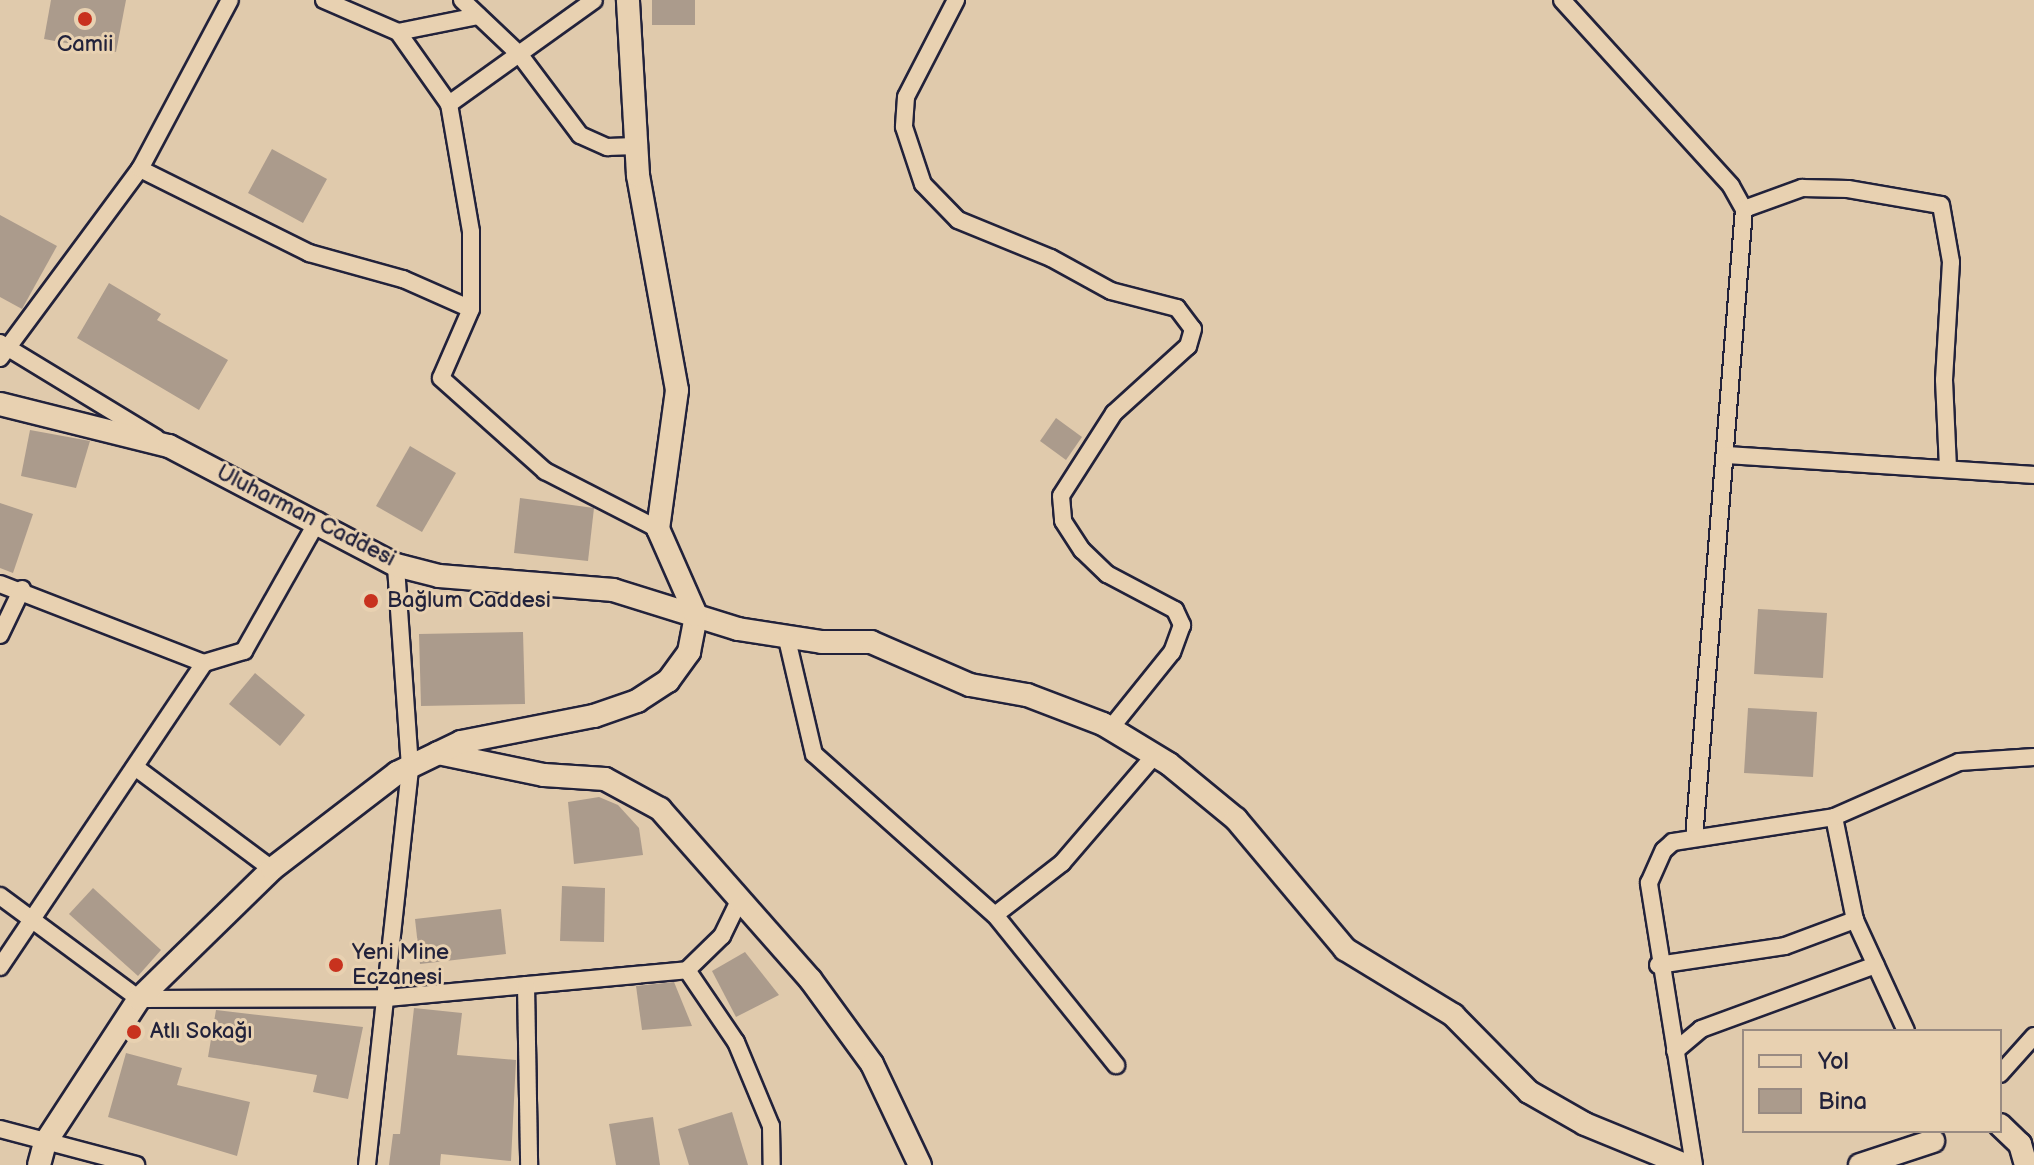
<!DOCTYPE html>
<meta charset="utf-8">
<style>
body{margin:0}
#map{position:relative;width:2034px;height:1165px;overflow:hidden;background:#e0caac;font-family:"Balsamiq Sans",sans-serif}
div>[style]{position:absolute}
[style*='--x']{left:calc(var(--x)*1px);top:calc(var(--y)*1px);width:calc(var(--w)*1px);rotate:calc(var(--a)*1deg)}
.building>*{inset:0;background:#ab9b8c}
.roads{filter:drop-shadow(2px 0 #22223b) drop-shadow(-2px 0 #22223b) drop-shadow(0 2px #22223b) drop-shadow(0 -2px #22223b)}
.street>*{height:16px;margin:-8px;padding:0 8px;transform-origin:8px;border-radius:8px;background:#e8d1b1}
.secondary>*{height:22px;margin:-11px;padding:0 11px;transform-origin:11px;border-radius:11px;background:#e8d1b1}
.dots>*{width:22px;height:22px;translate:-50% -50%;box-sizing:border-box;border:4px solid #e8d1b1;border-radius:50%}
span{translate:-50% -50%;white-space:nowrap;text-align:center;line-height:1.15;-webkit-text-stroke:6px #e8d1b1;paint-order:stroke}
.poi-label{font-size:22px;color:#22223b}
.left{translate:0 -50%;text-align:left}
.street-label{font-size:22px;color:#22223b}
.legend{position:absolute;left:1742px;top:1029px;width:260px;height:104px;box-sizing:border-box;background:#e8d1b1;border:2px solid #998b82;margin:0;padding:10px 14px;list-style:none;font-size:24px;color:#22223b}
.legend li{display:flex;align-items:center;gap:16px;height:40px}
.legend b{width:40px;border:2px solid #998b82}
</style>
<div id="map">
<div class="building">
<div style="clip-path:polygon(51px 0,126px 0,116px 52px,44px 39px)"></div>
<div style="clip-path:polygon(652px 0,695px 0,695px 25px,652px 25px)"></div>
<div style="clip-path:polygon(272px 149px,327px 179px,303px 223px,248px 193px)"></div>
<div style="clip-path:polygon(0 215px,57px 246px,22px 309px,0 297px)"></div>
<div style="clip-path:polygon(109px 283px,161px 314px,157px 320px,228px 360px,199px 410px,77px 338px)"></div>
<div style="clip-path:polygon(1056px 418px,1082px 437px,1066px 460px,1040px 441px)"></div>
<div style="clip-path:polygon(30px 430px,90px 441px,76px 488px,21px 476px)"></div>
<div style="clip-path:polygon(410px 446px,456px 473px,422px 532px,376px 506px)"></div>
<div style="clip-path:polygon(520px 498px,594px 508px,588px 561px,514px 553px)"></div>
<div style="clip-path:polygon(0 503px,33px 514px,13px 573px,0 568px)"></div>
<div style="clip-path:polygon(1758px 609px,1827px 613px,1823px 678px,1754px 674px)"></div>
<div style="clip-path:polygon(523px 632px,525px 704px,421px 706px,419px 634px)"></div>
<div style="clip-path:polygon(255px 673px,305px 715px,280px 746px,229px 704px)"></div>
<div style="clip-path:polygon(1748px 708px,1817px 712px,1813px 777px,1744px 773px)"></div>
<div style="clip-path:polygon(599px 797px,618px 805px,639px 828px,643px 855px,574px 864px,568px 802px)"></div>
<div style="clip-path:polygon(562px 886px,605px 888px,604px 942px,560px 941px)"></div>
<div style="clip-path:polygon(93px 888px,161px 950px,138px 976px,69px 914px)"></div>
<div style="clip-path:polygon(501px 909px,506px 954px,420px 964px,415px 919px)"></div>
<div style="clip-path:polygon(745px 952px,779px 995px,736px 1017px,712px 971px)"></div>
<div style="clip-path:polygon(674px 982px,692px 1026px,642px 1030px,636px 986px)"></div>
<div style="clip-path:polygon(414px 1008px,462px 1013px,457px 1055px,516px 1060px,511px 1161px,441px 1154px,440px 1165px,389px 1165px,393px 1134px,400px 1134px)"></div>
<div style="clip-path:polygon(216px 1010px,363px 1027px,348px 1099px,313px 1092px,317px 1075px,208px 1057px)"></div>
<div style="clip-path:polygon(126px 1053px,182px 1068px,177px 1085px,250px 1102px,237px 1156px,108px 1117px)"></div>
<div style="clip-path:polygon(732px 1112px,748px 1165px,689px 1165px,678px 1129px)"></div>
<div style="clip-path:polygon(653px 1117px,660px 1165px,616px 1165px,609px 1124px)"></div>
</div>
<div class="roads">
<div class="street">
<div style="--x:324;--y:0;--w:81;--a:23.4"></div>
<div style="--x:398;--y:32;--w:82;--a:-11.3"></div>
<div style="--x:462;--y:0;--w:80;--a:43.5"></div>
<div style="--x:520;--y:55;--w:100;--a:53.1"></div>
<div style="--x:580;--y:135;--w:30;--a:24"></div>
<div style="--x:607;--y:147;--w:29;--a:-2"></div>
<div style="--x:956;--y:0;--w:109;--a:117.3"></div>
<div style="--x:906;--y:97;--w:30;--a:94"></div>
<div style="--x:904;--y:127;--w:60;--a:71.6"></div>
<div style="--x:923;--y:184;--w:50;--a:45.8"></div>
<div style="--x:958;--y:220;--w:100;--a:22.2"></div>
<div style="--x:1051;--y:258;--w:68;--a:28.8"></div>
<div style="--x:1111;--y:291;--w:68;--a:14.4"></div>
<div style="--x:1177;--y:308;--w:26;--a:53"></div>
<div style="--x:1193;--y:329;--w:18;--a:106"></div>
<div style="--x:1188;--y:346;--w:100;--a:137.8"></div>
<div style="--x:1114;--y:413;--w:98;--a:122.6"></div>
<div style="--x:1061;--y:496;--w:25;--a:85"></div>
<div style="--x:1063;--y:521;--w:35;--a:57"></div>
<div style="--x:1082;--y:550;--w:35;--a:44"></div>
<div style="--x:1107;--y:574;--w:77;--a:27.9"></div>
<div style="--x:1175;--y:610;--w:17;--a:65"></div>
<div style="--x:1182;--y:625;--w:29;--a:110"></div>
<div style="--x:1172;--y:652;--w:97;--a:128.8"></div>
<div style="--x:1562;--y:0;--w:251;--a:47.7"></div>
<div style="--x:1731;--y:186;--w:26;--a:61"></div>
<div style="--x:1744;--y:209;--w:631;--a:94.54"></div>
<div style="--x:398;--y:32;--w:88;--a:54.7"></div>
<div style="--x:449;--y:104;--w:130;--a:80.2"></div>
<div style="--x:471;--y:232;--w:77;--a:90"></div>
<div style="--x:471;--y:309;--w:75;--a:113.5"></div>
<div style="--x:441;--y:378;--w:140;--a:41.8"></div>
<div style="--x:545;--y:471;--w:127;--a:27.2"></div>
<div style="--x:449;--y:104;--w:178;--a:-35.6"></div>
<div style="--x:140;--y:169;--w:189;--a:26.4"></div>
<div style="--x:309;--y:253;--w:98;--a:15.5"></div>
<div style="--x:403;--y:279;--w:74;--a:23.8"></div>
<div style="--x:1744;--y:209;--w:62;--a:-19.9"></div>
<div style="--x:1802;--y:188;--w:46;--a:1.2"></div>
<div style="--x:1848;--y:189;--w:94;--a:9.8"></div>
<div style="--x:1941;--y:205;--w:58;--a:80"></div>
<div style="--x:1951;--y:262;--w:118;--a:93.4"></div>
<div style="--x:1944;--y:380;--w:89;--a:87.4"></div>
<div style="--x:0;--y:343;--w:183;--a:31.3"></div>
<div style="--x:0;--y:358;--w:235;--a:-53.5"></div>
<div style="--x:140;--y:169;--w:191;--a:-62"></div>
<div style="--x:1727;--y:455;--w:308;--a:3.7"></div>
<div style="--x:0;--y:584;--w:219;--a:21.2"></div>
<div style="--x:204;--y:663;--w:42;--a:-16.7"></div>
<div style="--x:244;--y:651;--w:150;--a:-60.5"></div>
<div style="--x:0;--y:635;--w:51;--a:-64.4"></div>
<div style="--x:786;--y:635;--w:122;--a:76.8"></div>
<div style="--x:814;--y:754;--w:242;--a:41.7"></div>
<div style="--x:995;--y:915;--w:85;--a:-37.8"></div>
<div style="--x:1062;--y:863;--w:143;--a:-49.3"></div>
<div style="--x:135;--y:767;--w:171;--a:36.7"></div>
<div style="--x:1834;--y:817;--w:105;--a:78.5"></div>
<div style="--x:1855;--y:920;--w:122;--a:65.3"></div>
<div style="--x:0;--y:896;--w:173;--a:36.5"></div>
<div style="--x:139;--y:999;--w:248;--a:-0.2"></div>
<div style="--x:387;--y:998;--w:301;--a:-5.3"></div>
<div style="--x:687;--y:970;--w:87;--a:55.8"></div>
<div style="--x:736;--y:1042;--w:91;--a:67.4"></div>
<div style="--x:771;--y:1126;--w:39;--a:89"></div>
<div style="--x:995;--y:915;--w:193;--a:51.1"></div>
<div style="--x:1658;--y:965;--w:128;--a:-8.5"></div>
<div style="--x:1785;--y:946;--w:75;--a:-20.4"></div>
<div style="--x:0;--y:967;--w:366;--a:-56.1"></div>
<div style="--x:687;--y:970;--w:49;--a:-44.2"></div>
<div style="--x:722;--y:936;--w:41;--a:-64.1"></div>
<div style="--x:526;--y:985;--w:180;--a:89"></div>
<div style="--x:1675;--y:1051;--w:34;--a:-40"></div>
<div style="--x:1701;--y:1029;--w:186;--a:-20.1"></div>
<div style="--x:2000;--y:1074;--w:51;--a:-48.2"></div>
<div style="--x:0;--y:1129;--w:141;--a:14.8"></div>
<div style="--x:367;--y:1165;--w:400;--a:-83.8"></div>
<div style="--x:410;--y:767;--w:202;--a:-94"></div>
<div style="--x:1694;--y:1165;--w:286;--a:-99.1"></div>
<div style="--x:1649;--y:883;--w:36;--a:-66"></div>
<div style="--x:1664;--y:850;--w:12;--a:-42"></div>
<div style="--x:1673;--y:842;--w:163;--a:-8.8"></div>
<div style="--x:1834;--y:817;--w:137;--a:-23.7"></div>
<div style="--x:1959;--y:762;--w:75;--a:-3.8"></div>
</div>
<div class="secondary">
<div style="--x:0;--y:404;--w:174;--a:14"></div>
<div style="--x:169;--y:446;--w:256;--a:27.7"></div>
<div style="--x:396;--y:565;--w:44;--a:14.3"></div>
<div style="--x:439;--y:576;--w:175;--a:4.6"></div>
<div style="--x:613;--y:590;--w:131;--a:17.3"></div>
<div style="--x:738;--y:629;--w:85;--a:8.8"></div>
<div style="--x:822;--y:642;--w:49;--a:0"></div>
<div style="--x:871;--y:642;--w:108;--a:23.5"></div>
<div style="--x:970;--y:685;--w:58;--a:10"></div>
<div style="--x:1027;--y:695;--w:81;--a:20.9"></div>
<div style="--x:1103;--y:724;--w:77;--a:31.2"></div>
<div style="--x:1169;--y:764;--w:87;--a:39.4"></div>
<div style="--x:1236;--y:819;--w:170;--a:50"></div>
<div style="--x:1345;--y:949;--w:127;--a:31.4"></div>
<div style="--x:1453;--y:1015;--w:108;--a:45.4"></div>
<div style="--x:1529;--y:1092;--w:64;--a:29.7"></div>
<div style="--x:1585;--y:1124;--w:108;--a:22.3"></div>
<div style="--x:438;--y:753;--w:108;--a:11.7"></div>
<div style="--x:544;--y:775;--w:61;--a:3.8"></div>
<div style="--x:605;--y:779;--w:63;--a:28.6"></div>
<div style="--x:660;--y:809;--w:227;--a:48.6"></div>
<div style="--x:810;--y:979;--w:105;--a:53.9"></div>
<div style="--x:872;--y:1064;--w:112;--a:64.6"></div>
<div style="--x:2000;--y:1125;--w:28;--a:44"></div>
<div style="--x:2020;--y:1144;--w:22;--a:74"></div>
<div style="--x:39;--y:1165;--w:23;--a:-75"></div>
<div style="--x:45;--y:1143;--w:172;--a:-56.9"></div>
<div style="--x:139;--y:999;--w:186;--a:-44.3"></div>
<div style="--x:272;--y:869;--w:158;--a:-37.5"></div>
<div style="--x:397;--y:773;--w:71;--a:-25.8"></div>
<div style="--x:461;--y:742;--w:136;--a:-11.1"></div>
<div style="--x:594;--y:716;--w:46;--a:-19.2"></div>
<div style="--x:637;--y:701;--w:37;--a:-33"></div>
<div style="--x:668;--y:681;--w:36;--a:-54"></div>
<div style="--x:689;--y:652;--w:38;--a:-79"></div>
<div style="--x:696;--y:615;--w:94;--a:-113.8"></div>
<div style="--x:658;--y:529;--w:140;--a:-82.2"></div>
<div style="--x:677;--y:390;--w:219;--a:-100.3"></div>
<div style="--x:638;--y:175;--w:175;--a:-93.3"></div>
<div style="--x:1860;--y:1165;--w:77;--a:-18.2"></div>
</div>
</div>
<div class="dots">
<div style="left:85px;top:19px;background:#c8321e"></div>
<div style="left:371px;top:601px;background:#c8321e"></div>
<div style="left:336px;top:965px;background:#c8321e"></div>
<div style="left:134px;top:1032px;background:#c8321e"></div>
</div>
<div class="poi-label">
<span style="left:85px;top:45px">Camii</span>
<span class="left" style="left:387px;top:601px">Bağlum Caddesi</span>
<span class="left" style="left:352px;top:965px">Yeni Mine<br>Eczanesi</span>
<span class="left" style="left:150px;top:1032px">Atlı Sokağı</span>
</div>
<div class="street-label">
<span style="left:306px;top:516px;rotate:27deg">Uluharman Caddesi</span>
</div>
<ul class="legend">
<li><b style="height:10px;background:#e8d1b1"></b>Yol</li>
<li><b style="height:22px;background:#ab9b8c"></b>Bina</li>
</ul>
</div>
